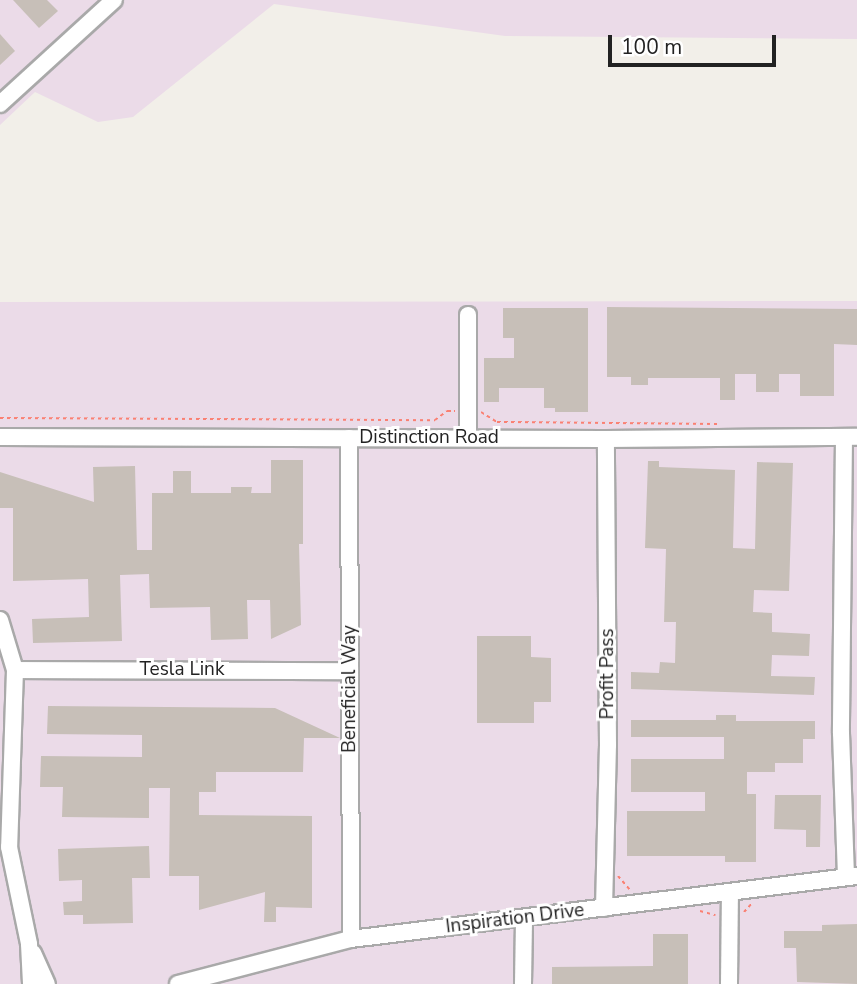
<!DOCTYPE html>
<style>
body{margin:0}
#map{position:relative;width:857px;height:984px;overflow:hidden;background:#f2efe9;font-family:"Nunito Sans",sans-serif}
div>[style]{position:absolute}
[style*='--x']{left:calc(var(--x)*1px);top:calc(var(--y)*1px);width:calc(var(--w)*1px);rotate:calc(var(--a)*1deg)}
.industrial>*{inset:0;background:#ebdbe8}
.building>*{inset:0;background:#c7bfb8}
.path>*{height:2px;margin-top:-1px;transform-origin:0;background:repeating-linear-gradient(90deg,#fa8072 0 3.5px,transparent 0 7px)}
.roads{filter:drop-shadow(2px 0 #a9a9a9) drop-shadow(-2px 0 #a9a9a9) drop-shadow(0 2px #a9a9a9) drop-shadow(0 -2px #a9a9a9)}
.minor>*{height:16px;margin:-8px;padding:0 8px;transform-origin:8px;border-radius:8px;background:#fff}
span{translate:-50% -50%;white-space:nowrap;text-align:center;line-height:1.15;-webkit-text-stroke:6px #fff;paint-order:stroke}
.street-label{font-size:19px;color:#222}
.scale{position:absolute;left:608px;top:35px;width:168px;height:32px;box-sizing:border-box;border:4px solid #222;border-top:0;padding-left:9px;font-size:21px;line-height:24px;white-space:nowrap;color:#222;-webkit-text-stroke:5px #fff;paint-order:stroke}
</style>
<div id="map">
<div class="industrial">
<div style="clip-path:polygon(0 0,857px 0,857px 39px,505px 36px,274px 4px,133px 117px,98px 122px,35px 92px,0 125px)"></div>
<div style="clip-path:polygon(857px 301px,857px 984px,0 984px,0 302px)"></div>
</div>
<div class="building">
<div style="clip-path:polygon(13px 0,47px 0,58px 11px,39px 28px)"></div>
<div style="clip-path:polygon(0 34px,15px 51px,0 65px)"></div>
<div style="clip-path:polygon(607px 307px,857px 309px,857px 345px,834px 344px,834px 396px,800px 396px,800px 374px,779px 374px,779px 392px,756px 392px,756px 374px,735px 374px,735px 400px,720px 400px,720px 378px,648px 378px,648px 385px,631px 385px,631px 377px,607px 377px)"></div>
<div style="clip-path:polygon(503px 308px,588px 308px,588px 412px,555px 412px,555px 408px,544px 408px,544px 388px,499px 388px,499px 402px,484px 402px,484px 358px,514px 358px,514px 338px,503px 338px)"></div>
<div style="clip-path:polygon(271px 460px,303px 460px,303px 544px,299px 544px,301px 625px,271px 639px,270px 600px,247px 600px,248px 639px,211px 640px,210px 607px,150px 608px,149px 574px,120px 575px,122px 641px,33px 643px,32px 619px,89px 617px,88px 579px,13px 581px,13px 508px,0 508px,0 472px,94px 502px,93px 467px,135px 466px,137px 550px,152px 550px,152px 493px,173px 493px,173px 471px,191px 471px,191px 493px,231px 493px,231px 487px,252px 487px,251px 493px,271px 493px)"></div>
<div style="clip-path:polygon(648px 461px,659px 461px,659px 467px,735px 470px,733px 548px,755px 549px,757px 462px,793px 463px,789px 591px,754px 590px,753px 612px,772px 613px,772px 632px,810px 634px,809px 656px,772px 655px,771px 676px,815px 677px,814px 695px,631px 689px,631px 672px,659px 673px,660px 662px,675px 663px,676px 622px,664px 622px,666px 549px,645px 548px)"></div>
<div style="clip-path:polygon(477px 636px,531px 636px,531px 657px,551px 658px,551px 702px,534px 702px,534px 723px,477px 723px)"></div>
<div style="clip-path:polygon(48px 706px,275px 708px,340px 738px,304px 738px,303px 772px,216px 772px,216px 792px,199px 792px,199px 815px,312px 816px,312px 908px,276px 907px,276px 922px,264px 922px,265px 892px,199px 910px,199px 876px,169px 876px,170px 788px,149px 788px,149px 818px,62px 817px,63px 787px,40px 787px,41px 756px,142px 757px,142px 735px,47px 734px)"></div>
<div style="clip-path:polygon(716px 715px,736px 715px,736px 721px,815px 721px,815px 739px,803px 739px,803px 763px,775px 763px,775px 772px,747px 772px,747px 794px,756px 794px,756px 862px,725px 862px,725px 856px,627px 856px,627px 811px,705px 811px,705px 792px,631px 792px,631px 759px,724px 759px,724px 737px,631px 737px,631px 720px,716px 720px)"></div>
<div style="clip-path:polygon(775px 795px,821px 795px,820px 847px,806px 847px,806px 830px,774px 829px)"></div>
<div style="clip-path:polygon(149px 846px,150px 878px,132px 878px,133px 923px,83px 924px,83px 915px,64px 915px,63px 902px,82px 901px,82px 880px,59px 881px,58px 849px)"></div>
<div style="clip-path:polygon(857px 924px,857px 984px,797px 982px,796px 948px,784px 948px,784px 931px,822px 931px,822px 925px)"></div>
<div style="clip-path:polygon(653px 934px,688px 934px,688px 984px,552px 984px,552px 967px,653px 966px)"></div>
</div>
<div class="path">
<div style="--x:481;--y:412;--w:19;--a:32"></div>
<div style="--x:497;--y:422;--w:220;--a:0.5"></div>
<div style="--x:0;--y:418;--w:435;--a:0.3"></div>
<div style="--x:435;--y:420;--w:15;--a:-37"></div>
<div style="--x:447;--y:411;--w:8;--a:0"></div>
<div style="--x:618;--y:876;--w:18;--a:49"></div>
<div style="--x:700;--y:911;--w:16;--a:15"></div>
<div style="--x:744;--y:912;--w:12;--a:-48"></div>
</div>
<div class="roads">
<div class="minor">
<div style="--x:0;--y:104;--w:154;--a:-42.4"></div>
<div style="--x:468;--y:315;--w:123;--a:90"></div>
<div style="--x:0;--y:437;--w:606;--a:0.19"></div>
<div style="--x:606;--y:439;--w:251;--a:-0.5"></div>
<div style="--x:844;--y:437;--w:296;--a:90.6"></div>
<div style="--x:841;--y:733;--w:144;--a:88"></div>
<div style="--x:349;--y:438;--w:501;--a:89.77"></div>
<div style="--x:0;--y:620;--w:52;--a:73.3"></div>
<div style="--x:15;--y:670;--w:177;--a:91.9"></div>
<div style="--x:9;--y:847;--w:99;--a:78.3"></div>
<div style="--x:29;--y:944;--w:40;--a:87.1"></div>
<div style="--x:15;--y:670;--w:334;--a:0.2"></div>
<div style="--x:604;--y:908;--w:163;--a:-88.6"></div>
<div style="--x:608;--y:745;--w:306;--a:-90.4"></div>
<div style="--x:33;--y:953;--w:34;--a:66"></div>
<div style="--x:178;--y:984;--w:179;--a:-14.6"></div>
<div style="--x:351;--y:939;--w:510;--a:-7.1"></div>
<div style="--x:523;--y:984;--w:66;--a:-89.1"></div>
<div style="--x:729;--y:984;--w:92;--a:-89.4"></div>
</div>
</div>
<div class="street-label">
<span style="left:429px;top:438px">Distinction Road</span>
<span style="left:182px;top:670px">Tesla Link</span>
<span style="left:608px;top:674px;rotate:-90deg">Profit Pass</span>
<span style="left:350px;top:689px;rotate:-90deg">Beneficial Way</span>
<span style="left:515px;top:919px;rotate:-7deg">Inspiration Drive</span>
</div>
<div class="scale">100 m</div>
</div>
